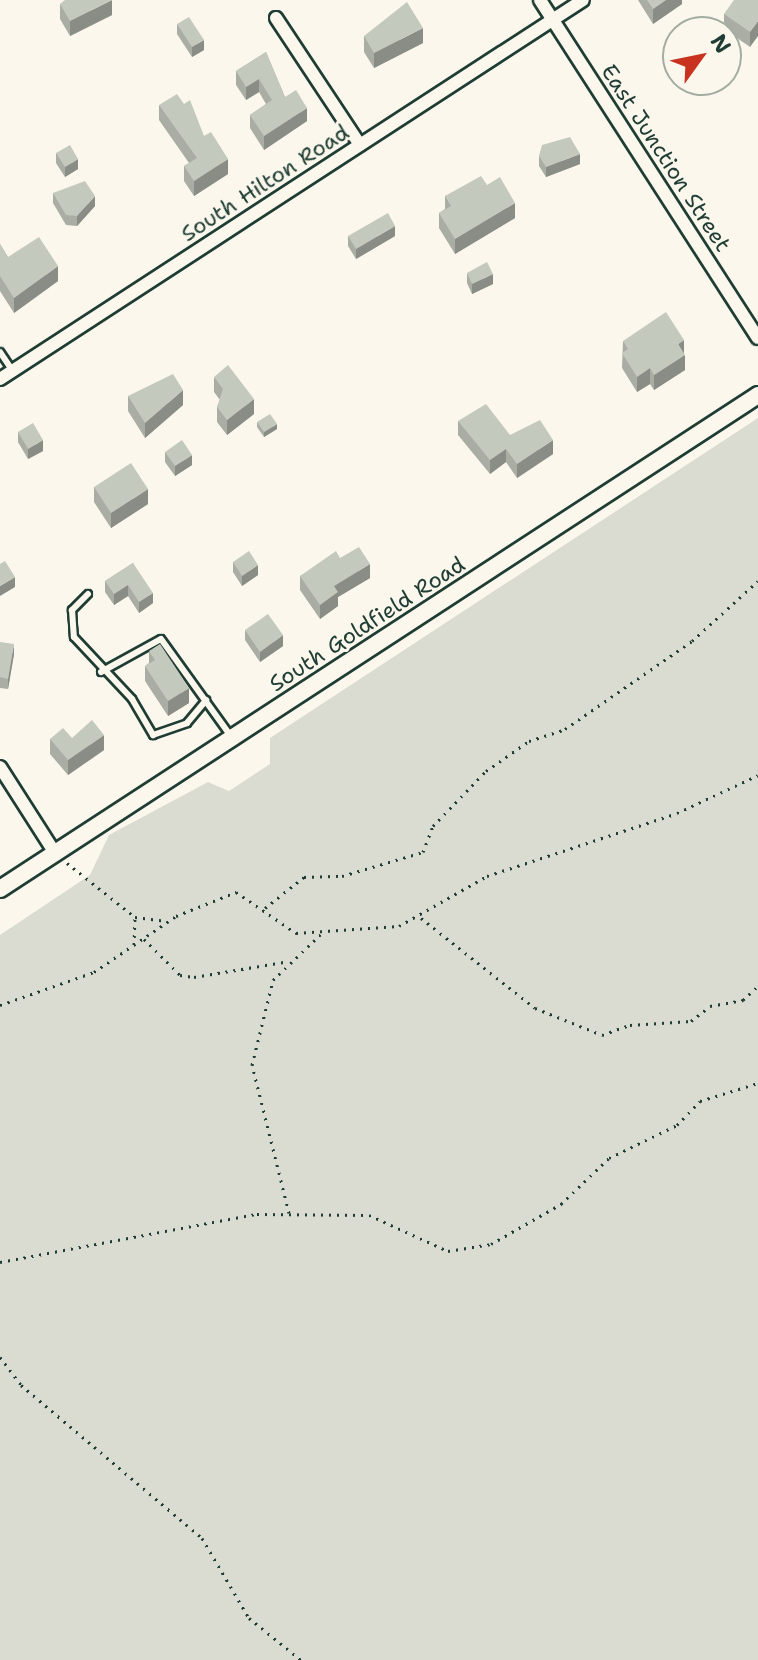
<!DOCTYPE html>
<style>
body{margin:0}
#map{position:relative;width:758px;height:1660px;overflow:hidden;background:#fbf7ec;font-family:"Shantell Sans",sans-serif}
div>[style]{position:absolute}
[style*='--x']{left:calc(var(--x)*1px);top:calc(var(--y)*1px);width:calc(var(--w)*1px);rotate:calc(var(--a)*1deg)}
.green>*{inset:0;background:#dbdcd1}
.path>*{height:3px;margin-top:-1.5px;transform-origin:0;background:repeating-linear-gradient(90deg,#1f3d34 0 2px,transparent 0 8px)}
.roads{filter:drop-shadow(2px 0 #1f3d34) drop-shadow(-2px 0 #1f3d34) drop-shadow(0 2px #1f3d34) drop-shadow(0 -2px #1f3d34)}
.service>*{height:6px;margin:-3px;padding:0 3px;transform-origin:3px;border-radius:3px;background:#fbf7ec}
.minor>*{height:12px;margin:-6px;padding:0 6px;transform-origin:6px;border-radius:6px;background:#fbf7ec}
.secondary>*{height:16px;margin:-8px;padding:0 8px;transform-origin:8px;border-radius:8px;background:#fbf7ec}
.wall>*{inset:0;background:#a9ada3}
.shaded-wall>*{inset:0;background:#898d85}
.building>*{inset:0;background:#c4c9be}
span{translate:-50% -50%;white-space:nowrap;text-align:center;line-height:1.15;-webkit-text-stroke:6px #fbf7ec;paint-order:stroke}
.street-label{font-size:22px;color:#1f3d34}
.north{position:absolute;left:662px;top:16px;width:80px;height:80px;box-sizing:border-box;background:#fbf7ec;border:2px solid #a3ada2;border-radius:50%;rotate:57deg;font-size:22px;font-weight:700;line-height:32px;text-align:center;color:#1f3d34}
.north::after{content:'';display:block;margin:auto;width:28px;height:36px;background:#c8321e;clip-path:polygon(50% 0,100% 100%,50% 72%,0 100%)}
</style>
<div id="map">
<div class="green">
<div style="clip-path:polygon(758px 418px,758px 1660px,0 1660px,0 935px,90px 875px,109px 835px,208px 782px,229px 791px,270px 764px,270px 738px)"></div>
</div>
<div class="path">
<div style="--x:67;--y:863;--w:87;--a:38.5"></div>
<div style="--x:135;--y:917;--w:32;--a:7"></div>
<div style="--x:265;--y:908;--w:50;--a:-38.5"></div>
<div style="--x:304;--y:877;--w:38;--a:-2"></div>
<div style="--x:342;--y:876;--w:84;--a:-16.5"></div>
<div style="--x:423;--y:852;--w:28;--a:-69"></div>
<div style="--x:433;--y:826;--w:76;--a:-46.1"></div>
<div style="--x:486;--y:771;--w:52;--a:-34.9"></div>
<div style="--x:529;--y:741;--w:38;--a:-18"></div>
<div style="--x:565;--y:729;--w:155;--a:-34.7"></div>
<div style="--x:692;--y:641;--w:89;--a:-42.3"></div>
<div style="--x:421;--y:918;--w:145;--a:38.3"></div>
<div style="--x:535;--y:1008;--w:72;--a:21.9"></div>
<div style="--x:602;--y:1035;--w:30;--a:-20"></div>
<div style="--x:630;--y:1025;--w:61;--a:-3.8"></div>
<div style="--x:691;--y:1021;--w:24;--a:-38"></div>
<div style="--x:710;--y:1006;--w:34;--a:-10"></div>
<div style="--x:743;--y:1000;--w:21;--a:-43"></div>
<div style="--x:144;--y:939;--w:51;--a:45"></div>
<div style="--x:180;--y:975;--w:14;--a:8"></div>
<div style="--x:194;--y:977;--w:91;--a:-9.5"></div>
<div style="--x:134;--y:945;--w:28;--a:-88"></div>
<div style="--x:0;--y:1005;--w:100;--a:-19.3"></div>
<div style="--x:94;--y:972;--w:99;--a:-34.3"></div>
<div style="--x:176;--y:916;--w:65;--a:-21.8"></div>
<div style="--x:236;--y:892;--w:73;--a:34.3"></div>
<div style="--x:296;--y:933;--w:103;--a:-3.9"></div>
<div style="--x:399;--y:926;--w:101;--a:-29.6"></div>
<div style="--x:487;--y:876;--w:200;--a:-18.3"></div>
<div style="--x:677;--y:813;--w:89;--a:-25.1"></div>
<div style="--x:289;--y:1213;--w:153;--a:-104"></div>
<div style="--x:252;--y:1065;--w:88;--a:-76.1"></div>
<div style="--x:273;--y:980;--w:69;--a:-43.8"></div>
<div style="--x:0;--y:1262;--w:261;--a:-10.6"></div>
<div style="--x:257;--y:1214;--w:112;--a:0.5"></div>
<div style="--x:369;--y:1215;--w:87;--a:24.5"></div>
<div style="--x:448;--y:1251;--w:44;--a:-9.2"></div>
<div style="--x:491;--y:1244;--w:81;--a:-29.7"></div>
<div style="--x:561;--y:1204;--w:66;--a:-43.8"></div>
<div style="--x:609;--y:1158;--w:76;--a:-25.9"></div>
<div style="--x:677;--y:1125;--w:33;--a:-46"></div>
<div style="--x:700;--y:1101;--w:61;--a:-17.2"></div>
<div style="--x:0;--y:1357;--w:35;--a:53"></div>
<div style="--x:21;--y:1385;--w:237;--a:40.2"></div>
<div style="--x:202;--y:1538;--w:93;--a:59.6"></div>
<div style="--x:249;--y:1618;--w:67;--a:38.9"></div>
</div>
<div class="roads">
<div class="service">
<div style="--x:0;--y:352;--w:23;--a:56"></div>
<div style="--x:88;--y:594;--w:23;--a:135"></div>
<div style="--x:72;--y:610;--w:27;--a:86"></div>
<div style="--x:74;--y:637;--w:85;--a:46.9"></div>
<div style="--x:132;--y:699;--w:42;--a:59.7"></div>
<div style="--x:153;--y:735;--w:36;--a:-19"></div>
<div style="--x:187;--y:723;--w:30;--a:-50"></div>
<div style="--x:101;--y:672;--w:68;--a:-28.8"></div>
<div style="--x:161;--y:639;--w:118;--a:54.3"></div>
</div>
<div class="minor">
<div style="--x:540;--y:0;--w:402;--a:57.2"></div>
<div style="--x:276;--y:18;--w:152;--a:56.5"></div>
<div style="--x:0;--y:379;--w:695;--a:-33.03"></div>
<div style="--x:0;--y:767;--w:102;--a:57.4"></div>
</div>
<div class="secondary">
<div style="--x:0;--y:889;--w:905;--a:-33.09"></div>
</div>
</div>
<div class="wall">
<div style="clip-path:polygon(638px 0,682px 0,682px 4px,653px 24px)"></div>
<div style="clip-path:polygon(758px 0,750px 47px,724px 29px,724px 14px)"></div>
<div style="clip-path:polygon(60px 4px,112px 15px,70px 36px,60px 19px)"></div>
<div style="clip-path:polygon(177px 24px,204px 50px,192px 57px,177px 34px)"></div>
<div style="clip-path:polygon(364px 36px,423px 43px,374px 68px,364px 52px)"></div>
<div style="clip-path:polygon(266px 52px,285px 97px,307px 121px,264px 150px,250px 128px,250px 115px,266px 104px,259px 92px,246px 100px,236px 85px,236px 71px)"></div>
<div style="clip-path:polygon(159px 105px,204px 136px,228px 174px,194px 196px,184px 181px,184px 166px,189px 163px,159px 120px)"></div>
<div style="clip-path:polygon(56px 153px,78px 169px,65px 177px,56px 163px)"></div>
<div style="clip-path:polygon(539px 156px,580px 164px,546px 177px,539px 166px)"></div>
<div style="clip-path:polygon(487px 185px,515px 218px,455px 254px,439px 228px,439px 213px,445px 209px,445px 196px)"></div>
<div style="clip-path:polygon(53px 193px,95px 206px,77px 226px,66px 225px,53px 203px)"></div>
<div style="clip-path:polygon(348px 236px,395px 236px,356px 259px,348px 246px)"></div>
<div style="clip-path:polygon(0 244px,8px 257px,58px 281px,14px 313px,0 291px)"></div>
<div style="clip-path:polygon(467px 273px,493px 284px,472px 294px,467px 283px)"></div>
<div style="clip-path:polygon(623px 341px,684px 353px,685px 370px,654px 390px,650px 384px,637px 392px,622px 368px)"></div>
<div style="clip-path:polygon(214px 377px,254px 414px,227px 435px,217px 422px,217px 407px,220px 400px,214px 392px)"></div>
<div style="clip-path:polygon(128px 396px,183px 405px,145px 438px,128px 411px)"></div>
<div style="clip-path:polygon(458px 421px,553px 454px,517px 478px,506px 462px,490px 474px,458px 435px)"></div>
<div style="clip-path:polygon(257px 422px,277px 429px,264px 437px,257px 427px)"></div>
<div style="clip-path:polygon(18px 432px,43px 451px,28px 459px,18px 442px)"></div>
<div style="clip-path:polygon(165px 452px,192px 465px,175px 476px,165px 462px)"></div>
<div style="clip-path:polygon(94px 487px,148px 504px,111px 528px,94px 502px)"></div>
<div style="clip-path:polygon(340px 558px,370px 578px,338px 597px,338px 606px,320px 619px,300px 590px,300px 576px)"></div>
<div style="clip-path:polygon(233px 562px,258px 575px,242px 586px,233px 572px)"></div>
<div style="clip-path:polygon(133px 563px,153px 603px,139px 613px,128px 596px,114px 605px,105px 592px,105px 581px)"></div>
<div style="clip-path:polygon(245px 630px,283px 646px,260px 662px,245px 640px)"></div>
<div style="clip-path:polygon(0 642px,14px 654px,8px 689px,0 688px)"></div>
<div style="clip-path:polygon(149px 651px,189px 703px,168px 716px,145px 681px,145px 666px,149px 663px)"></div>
<div style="clip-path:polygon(72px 738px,104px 750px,68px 775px,50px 754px,50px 739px)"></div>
</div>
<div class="shaded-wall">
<div style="clip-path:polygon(112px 0,112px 15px,70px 36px,70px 21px)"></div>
<div style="clip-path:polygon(666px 0,682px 0,682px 4px,653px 24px,653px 9px)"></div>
<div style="clip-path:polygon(758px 21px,758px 36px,750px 47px,750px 32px)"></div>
<div style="clip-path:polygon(423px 28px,423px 43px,374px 68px,374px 53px)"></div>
<div style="clip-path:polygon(204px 40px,204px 50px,192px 57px,192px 47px)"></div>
<div style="clip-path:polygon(259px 79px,259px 92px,246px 100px,246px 87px)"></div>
<div style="clip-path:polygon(307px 108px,307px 121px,264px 150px,264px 136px)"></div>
<div style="clip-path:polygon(580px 154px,580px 164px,546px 177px,546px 167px)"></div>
<div style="clip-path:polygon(78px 159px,78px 169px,65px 177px,65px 167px)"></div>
<div style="clip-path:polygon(228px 159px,228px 174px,194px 196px,194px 181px)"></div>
<div style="clip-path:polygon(95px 196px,95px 206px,77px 226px,77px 216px)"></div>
<div style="clip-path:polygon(515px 203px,515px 218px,455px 254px,455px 239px)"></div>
<div style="clip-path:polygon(395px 226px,395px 236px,356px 259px,356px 249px)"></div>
<div style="clip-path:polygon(58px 266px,58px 281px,14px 313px,14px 298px)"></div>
<div style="clip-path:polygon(493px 274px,493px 284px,472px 294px,472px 284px)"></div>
<div style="clip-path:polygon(684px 340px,684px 355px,678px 344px)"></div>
<div style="clip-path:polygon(685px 355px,685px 370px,654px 390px,654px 375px)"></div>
<div style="clip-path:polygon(650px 368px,650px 384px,637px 392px,637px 377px)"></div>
<div style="clip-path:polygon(183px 390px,183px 405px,145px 438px,145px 423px)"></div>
<div style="clip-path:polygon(254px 399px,254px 414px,227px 435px,227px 420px)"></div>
<div style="clip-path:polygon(277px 424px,277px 429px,264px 437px,264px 432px)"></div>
<div style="clip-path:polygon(43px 440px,43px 451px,28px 459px,28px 449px)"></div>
<div style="clip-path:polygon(553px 440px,553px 454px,517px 478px,517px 464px)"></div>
<div style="clip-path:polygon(506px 449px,506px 462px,490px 474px,490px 460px)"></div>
<div style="clip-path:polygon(192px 455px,192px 465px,175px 476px,175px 466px)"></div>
<div style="clip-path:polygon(148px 489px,148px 504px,111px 528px,111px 513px)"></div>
<div style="clip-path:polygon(370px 564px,370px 578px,338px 597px,338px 606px,320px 619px,320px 605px,334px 586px)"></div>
<div style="clip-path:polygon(258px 565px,258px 575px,242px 586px,242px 576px)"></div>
<div style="clip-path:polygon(15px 577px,15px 587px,0 596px,0 586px)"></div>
<div style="clip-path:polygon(128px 585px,128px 596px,114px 605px,114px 594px)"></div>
<div style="clip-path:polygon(153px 593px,153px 603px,139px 613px,139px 602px)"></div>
<div style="clip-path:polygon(283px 635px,283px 646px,260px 662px,260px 652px)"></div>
<div style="clip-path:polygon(14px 644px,14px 654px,8px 689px,8px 679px)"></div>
<div style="clip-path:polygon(189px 688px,189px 703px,168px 716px,168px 701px)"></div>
<div style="clip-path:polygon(104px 735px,104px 750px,68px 775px,68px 760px)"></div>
</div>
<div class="building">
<div style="clip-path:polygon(65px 0,112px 0,70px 21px,60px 4px)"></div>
<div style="clip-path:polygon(647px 0,666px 0,653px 9px)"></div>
<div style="clip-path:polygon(734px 0,758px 0,758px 21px,750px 32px,724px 14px)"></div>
<div style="clip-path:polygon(407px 2px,423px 28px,374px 53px,364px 36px)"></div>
<div style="clip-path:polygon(189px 17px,204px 40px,192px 47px,177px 24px)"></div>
<div style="clip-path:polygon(266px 52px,285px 97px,296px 90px,307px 108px,264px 136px,250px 115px,272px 100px,259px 79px,246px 87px,236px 71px)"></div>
<div style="clip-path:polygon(177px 94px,184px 104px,190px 100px,204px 136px,211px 132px,228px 159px,194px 181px,184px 166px,197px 158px,159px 105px)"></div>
<div style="clip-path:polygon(570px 137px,580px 154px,546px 167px,539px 156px,542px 145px)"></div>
<div style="clip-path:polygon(70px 145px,78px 159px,65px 167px,56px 153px)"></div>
<div style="clip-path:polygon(481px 176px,487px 185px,500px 177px,515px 203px,455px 239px,439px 213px,451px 206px,445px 196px)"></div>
<div style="clip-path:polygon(85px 181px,95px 196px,77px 216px,66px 215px,53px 193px)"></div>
<div style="clip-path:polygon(388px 213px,395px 226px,356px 249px,348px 236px)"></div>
<div style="clip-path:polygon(39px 237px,58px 266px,14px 298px,0 276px,0 244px,8px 257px)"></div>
<div style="clip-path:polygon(487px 262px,493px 274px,472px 284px,467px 273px)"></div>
<div style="clip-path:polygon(666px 312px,684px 340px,678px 344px,685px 355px,654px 375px,650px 368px,637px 377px,622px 353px,628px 349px,623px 341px)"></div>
<div style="clip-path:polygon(228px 365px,254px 399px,227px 420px,217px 407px,223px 389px,214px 377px)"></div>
<div style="clip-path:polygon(173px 374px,183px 390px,145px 423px,128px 396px)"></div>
<div style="clip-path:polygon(486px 404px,510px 435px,540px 420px,553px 440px,517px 464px,506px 449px,490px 460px,458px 421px)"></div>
<div style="clip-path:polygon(270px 414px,277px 424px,264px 432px,257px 422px)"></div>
<div style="clip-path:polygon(33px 423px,43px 440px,28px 449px,18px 432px)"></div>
<div style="clip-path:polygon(182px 440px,192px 455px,175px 466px,165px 452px)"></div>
<div style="clip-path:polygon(131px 463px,148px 489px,111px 513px,94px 487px)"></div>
<div style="clip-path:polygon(359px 547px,370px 564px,334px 586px,338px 592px,320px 605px,300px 576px,336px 551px,340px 558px)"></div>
<div style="clip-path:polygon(249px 551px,258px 565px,242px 576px,233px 562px)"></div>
<div style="clip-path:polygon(5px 561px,15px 577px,0 586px,0 564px)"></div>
<div style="clip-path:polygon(133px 563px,153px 593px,139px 602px,128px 585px,114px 594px,105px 581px)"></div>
<div style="clip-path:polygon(268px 614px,283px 635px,260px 652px,245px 630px)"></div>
<div style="clip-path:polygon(0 642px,14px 644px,8px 679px,0 677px)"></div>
<div style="clip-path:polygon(160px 644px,189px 688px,168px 701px,145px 666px,155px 660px,149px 651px)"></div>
<div style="clip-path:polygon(92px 720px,104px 735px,68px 760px,50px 739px,63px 728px,72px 738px)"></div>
</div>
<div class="street-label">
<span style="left:666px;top:158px;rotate:57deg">East Junction Street</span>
<span style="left:265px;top:183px;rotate:-33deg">South Hilton Road</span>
<span style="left:367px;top:624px;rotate:-33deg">South Goldfield Road</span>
</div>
<div class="north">N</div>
</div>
